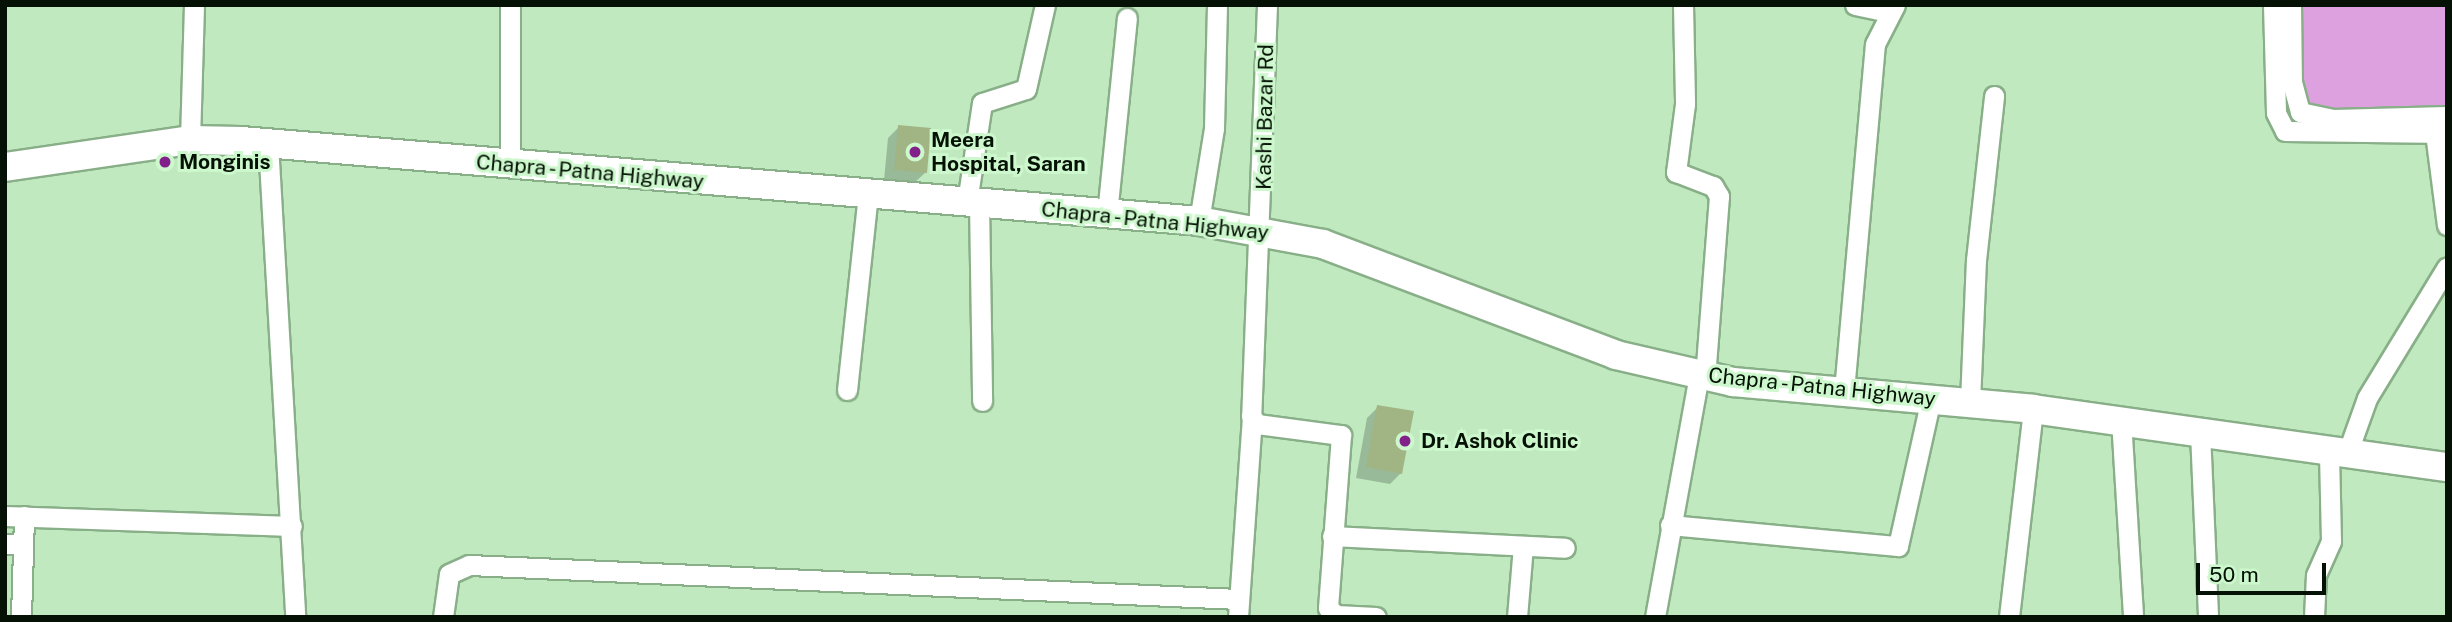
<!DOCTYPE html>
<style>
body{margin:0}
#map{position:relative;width:2452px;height:622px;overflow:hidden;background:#c0e9c0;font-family:"Public Sans",sans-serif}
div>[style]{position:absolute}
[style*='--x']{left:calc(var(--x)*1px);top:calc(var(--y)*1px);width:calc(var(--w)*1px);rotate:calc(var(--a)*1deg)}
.green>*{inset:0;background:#dca1de}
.shadow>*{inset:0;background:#0003}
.building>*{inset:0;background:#a1b483}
.roads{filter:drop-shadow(2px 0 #88af88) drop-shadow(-2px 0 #88af88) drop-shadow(0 2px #88af88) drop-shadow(0 -2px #88af88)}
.minor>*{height:19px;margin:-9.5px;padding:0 9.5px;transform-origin:9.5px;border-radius:9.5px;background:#fff}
.highway>*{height:28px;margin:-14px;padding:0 14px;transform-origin:14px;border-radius:14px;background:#fff}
.dots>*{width:19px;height:19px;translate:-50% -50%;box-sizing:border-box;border:4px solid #cdf7cd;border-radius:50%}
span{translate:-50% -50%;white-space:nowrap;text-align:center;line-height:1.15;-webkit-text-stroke:6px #cdf7cd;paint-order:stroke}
.street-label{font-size:21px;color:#041104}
.poi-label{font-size:21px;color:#041104;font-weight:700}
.left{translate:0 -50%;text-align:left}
.frame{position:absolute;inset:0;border:7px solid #041104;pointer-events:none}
.scale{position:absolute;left:2196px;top:563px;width:130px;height:32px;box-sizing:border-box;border:4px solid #041104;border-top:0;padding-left:9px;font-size:21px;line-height:24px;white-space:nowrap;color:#041104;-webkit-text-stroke:5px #cdf7cd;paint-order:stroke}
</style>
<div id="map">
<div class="green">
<div style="clip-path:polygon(2282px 5px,2447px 5px,2447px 128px,2278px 121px)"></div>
</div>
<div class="shadow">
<div style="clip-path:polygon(899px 127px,925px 173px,914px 183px,884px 180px,888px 138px)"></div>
<div style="clip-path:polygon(1378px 407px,1401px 473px,1390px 484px,1356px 478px,1367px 418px)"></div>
</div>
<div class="building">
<div style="clip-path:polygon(898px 125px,931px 128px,927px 173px,894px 170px)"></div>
<div style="clip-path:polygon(1377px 405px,1414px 411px,1402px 474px,1366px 467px)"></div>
</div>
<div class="roads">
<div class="minor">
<div style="--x:510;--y:5;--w:162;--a:90"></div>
<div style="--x:1267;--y:5;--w:411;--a:92.2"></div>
<div style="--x:1251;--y:416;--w:10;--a:53"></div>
<div style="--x:1257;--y:424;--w:85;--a:7.5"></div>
<div style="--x:1341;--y:435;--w:173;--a:94.3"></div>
<div style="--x:1328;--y:608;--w:11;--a:41"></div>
<div style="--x:1336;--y:615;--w:40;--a:2.9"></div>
<div style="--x:1683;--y:5;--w:99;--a:88.8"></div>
<div style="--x:1685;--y:104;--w:69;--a:97.5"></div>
<div style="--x:1676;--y:172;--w:40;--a:21"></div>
<div style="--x:1713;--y:186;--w:12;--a:59"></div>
<div style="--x:1719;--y:196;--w:181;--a:94.4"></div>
<div style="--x:1855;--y:5;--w:35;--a:12"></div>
<div style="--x:2273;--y:5;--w:108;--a:88.4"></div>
<div style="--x:2276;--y:113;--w:20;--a:63"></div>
<div style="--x:2285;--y:131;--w:162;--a:0.7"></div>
<div style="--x:2291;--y:5;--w:77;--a:89.3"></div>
<div style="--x:2292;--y:82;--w:31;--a:75"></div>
<div style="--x:2300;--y:112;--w:34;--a:12"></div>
<div style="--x:2333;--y:119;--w:114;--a:-1.5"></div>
<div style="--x:2435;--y:133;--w:93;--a:82.6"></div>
<div style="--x:190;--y:140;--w:135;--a:-88.3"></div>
<div style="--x:268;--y:143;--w:475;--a:86.7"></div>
<div style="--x:967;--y:202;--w:100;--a:-81.4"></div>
<div style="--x:982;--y:103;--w:46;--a:-17.7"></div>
<div style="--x:1026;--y:89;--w:86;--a:-77.3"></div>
<div style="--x:979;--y:202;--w:199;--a:89.1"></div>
<div style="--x:1107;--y:214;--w:197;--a:-84.2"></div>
<div style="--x:1199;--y:221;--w:94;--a:-80.8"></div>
<div style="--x:1214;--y:128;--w:123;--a:-88.6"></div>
<div style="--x:847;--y:390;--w:197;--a:-83.9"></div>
<div style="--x:1844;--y:391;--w:348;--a:-84.9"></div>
<div style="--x:1875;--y:44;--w:44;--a:-62.9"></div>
<div style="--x:1970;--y:402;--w:142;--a:-87.6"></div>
<div style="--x:1976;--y:260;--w:165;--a:-83.7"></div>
<div style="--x:2121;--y:419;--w:198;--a:86.5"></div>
<div style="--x:2200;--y:432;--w:185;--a:87.5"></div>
<div style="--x:2347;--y:454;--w:59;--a:-70.3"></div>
<div style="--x:2367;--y:398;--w:153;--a:-58.6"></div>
<div style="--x:5;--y:516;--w:287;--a:2"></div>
<div style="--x:1670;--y:525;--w:229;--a:5.3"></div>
<div style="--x:1898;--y:546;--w:152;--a:-77.4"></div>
<div style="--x:1332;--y:536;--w:233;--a:2.9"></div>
<div style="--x:5;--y:544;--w:18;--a:0"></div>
<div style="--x:21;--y:617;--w:101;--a:-88.3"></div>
<div style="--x:443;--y:617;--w:43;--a:-82.1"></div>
<div style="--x:449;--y:574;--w:22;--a:-24"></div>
<div style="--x:469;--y:565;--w:769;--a:2.53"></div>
<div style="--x:1238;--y:617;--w:198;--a:-86"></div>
<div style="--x:1517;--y:617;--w:71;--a:-85.2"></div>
<div style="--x:1655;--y:617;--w:246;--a:-79.7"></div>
<div style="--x:2009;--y:617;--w:209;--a:-83.4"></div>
<div style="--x:2314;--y:617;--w:42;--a:-87.3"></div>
<div style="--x:2316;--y:575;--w:37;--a:-66"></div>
<div style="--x:2331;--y:541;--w:90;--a:-91.3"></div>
</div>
<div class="highway">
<div style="--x:5;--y:167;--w:187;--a:-8.3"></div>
<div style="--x:190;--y:140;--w:51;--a:1.1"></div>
<div style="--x:241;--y:141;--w:961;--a:4.77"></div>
<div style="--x:1199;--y:221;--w:126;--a:10.5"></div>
<div style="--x:1323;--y:244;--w:313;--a:20.7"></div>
<div style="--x:1616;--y:355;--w:120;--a:13"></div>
<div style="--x:1733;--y:382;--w:301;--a:5.1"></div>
<div style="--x:2033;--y:409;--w:418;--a:8"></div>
</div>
</div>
<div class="dots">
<div style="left:915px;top:152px;background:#83218b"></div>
<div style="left:165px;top:162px;background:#83218b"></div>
<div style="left:1405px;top:441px;background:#83218b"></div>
</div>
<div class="street-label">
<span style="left:1265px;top:117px;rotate:-89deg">Kashi Bazar Rd</span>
<span style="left:590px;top:172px;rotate:5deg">Chapra - Patna Highway</span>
<span style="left:1155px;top:221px;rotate:6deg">Chapra - Patna Highway</span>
<span style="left:1822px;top:387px;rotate:6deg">Chapra - Patna Highway</span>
</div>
<div class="poi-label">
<span class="left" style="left:931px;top:152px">Meera<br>Hospital, Saran</span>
<span class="left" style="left:179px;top:162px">Monginis</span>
<span class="left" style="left:1421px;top:441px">Dr. Ashok Clinic</span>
</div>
<div class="frame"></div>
<div class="scale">50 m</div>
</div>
